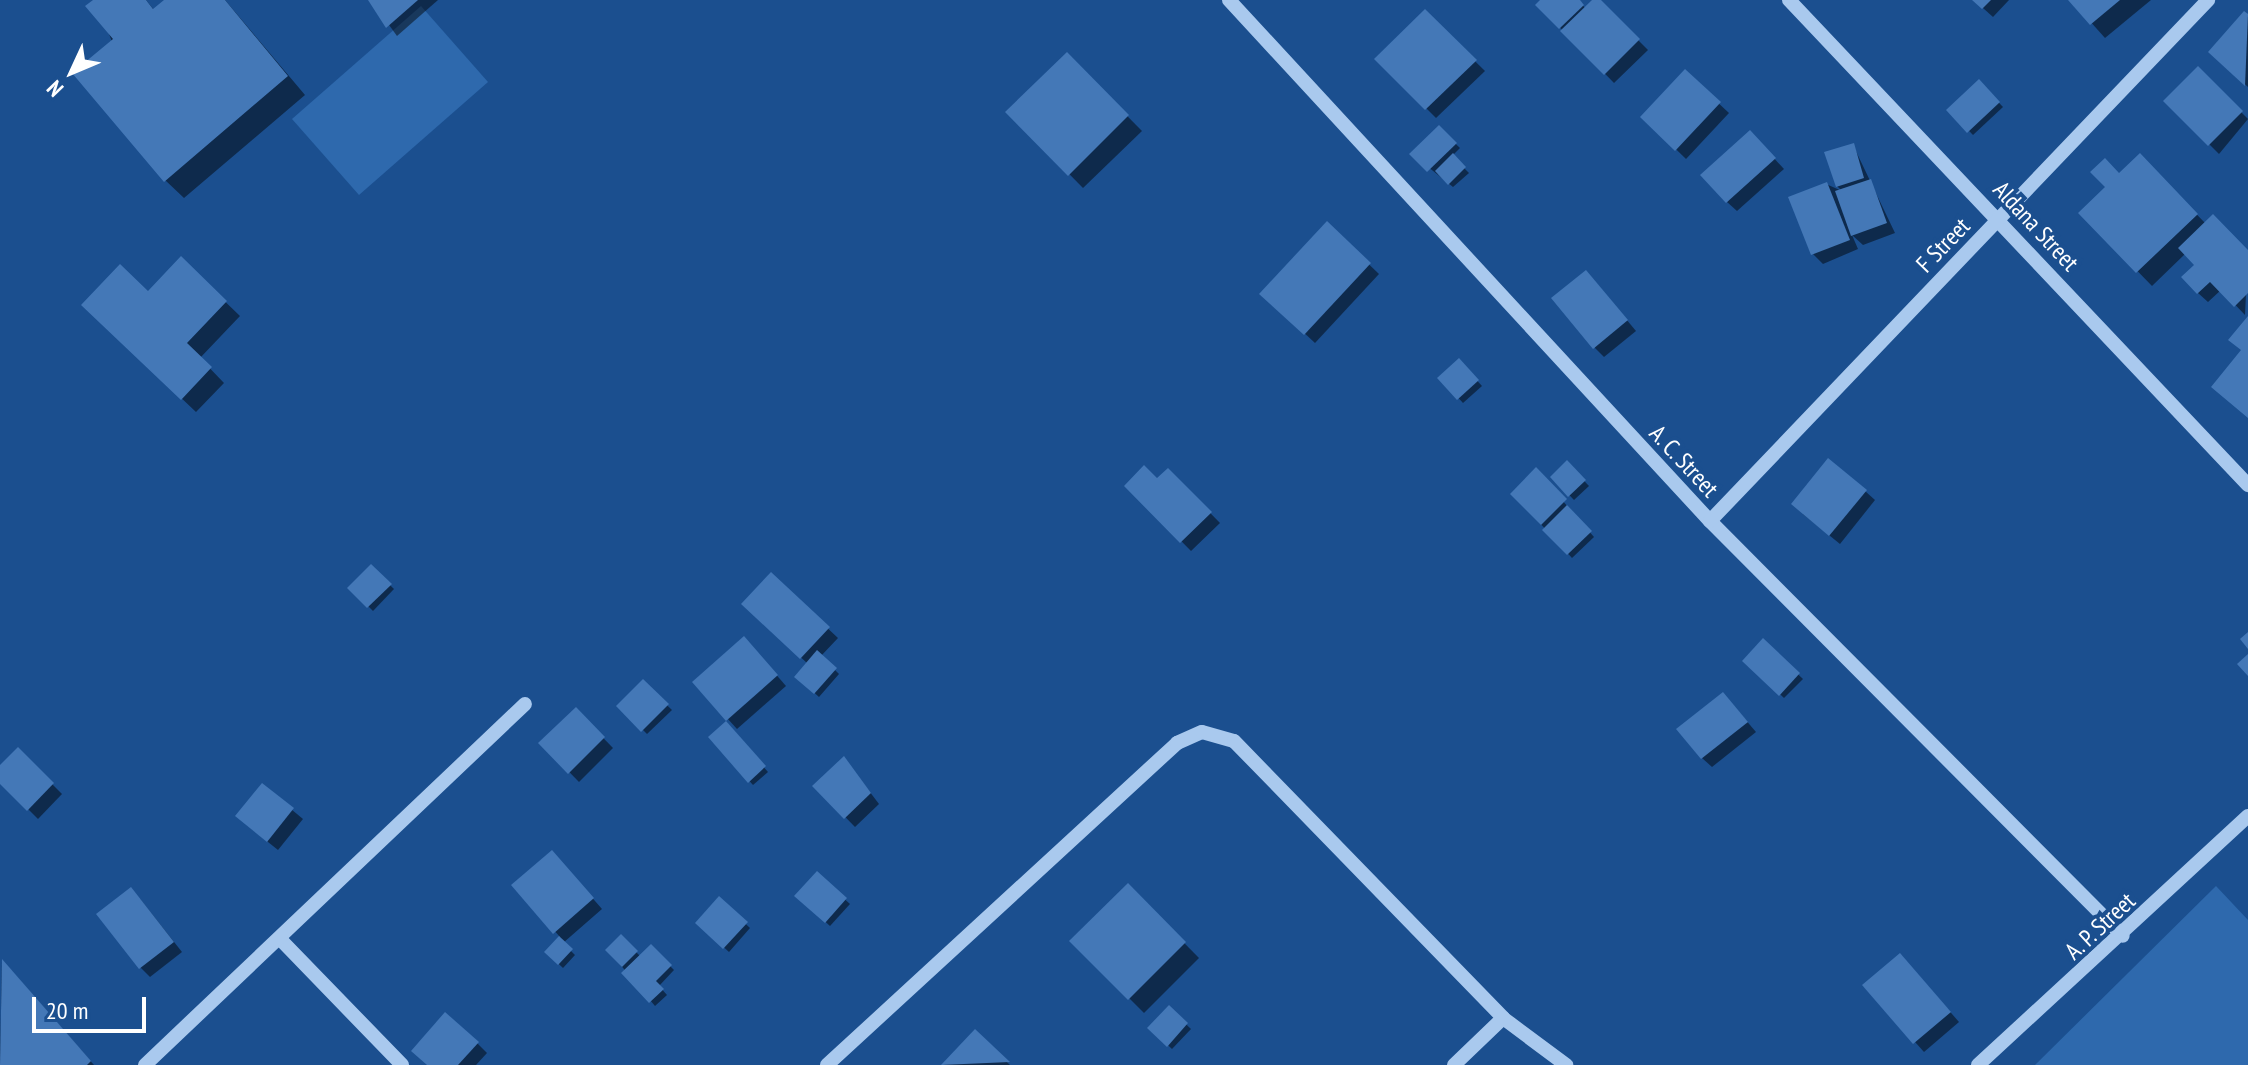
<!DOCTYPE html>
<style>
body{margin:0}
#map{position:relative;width:2248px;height:1065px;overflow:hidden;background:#1b4f8f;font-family:"PT Sans Narrow",sans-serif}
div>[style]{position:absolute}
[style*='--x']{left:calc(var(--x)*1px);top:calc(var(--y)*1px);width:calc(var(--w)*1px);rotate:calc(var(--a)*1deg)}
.green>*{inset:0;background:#2e69ad}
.shadow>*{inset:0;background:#0007}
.building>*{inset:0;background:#4478b7}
.minor>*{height:14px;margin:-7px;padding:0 7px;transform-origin:7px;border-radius:7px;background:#a9c9ee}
span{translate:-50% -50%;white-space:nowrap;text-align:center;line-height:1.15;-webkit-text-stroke:8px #1b4f8f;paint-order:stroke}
.street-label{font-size:24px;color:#fff}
.north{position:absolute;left:32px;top:32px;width:80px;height:80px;-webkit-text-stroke:6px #1b4f8f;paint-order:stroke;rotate:226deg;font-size:22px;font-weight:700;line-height:32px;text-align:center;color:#fff}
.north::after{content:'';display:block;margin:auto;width:28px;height:36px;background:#fff;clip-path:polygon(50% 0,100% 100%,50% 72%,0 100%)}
.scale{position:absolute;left:32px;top:997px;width:114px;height:36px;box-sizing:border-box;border:4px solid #fff;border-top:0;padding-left:10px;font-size:24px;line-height:28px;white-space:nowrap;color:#fff;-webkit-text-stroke:6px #1b4f8f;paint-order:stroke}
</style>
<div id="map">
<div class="green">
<div style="clip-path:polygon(421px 6px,488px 82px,359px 195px,292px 119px)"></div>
<div style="clip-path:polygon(2216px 886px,2248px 920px,2248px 1065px,2035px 1065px)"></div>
</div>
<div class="shadow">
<div style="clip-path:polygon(96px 0,146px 0,154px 10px,167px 0,225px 0,305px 95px,184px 198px,165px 180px)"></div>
<div style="clip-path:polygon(371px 0,438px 0,397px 36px)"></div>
<div style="clip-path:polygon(1543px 0,1578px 0,1586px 9px,1598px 0,1648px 50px,1614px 83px,1538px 5px)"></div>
<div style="clip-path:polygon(1974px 0,2009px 0,1993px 17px)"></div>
<div style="clip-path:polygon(2071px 0,2151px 0,2105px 38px)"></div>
<div style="clip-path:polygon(1425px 12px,1485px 71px,1436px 118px,1377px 59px)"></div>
<div style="clip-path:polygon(2244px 14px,2248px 17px,2248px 87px,2220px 61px)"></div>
<div style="clip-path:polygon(1067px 55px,1142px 131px,1083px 188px,1008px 112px)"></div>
<div style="clip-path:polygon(2198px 69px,2248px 119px,2219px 154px,2166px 101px)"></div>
<div style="clip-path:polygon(1685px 72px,1729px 113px,1686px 159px,1643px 117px)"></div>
<div style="clip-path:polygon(1979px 82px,2003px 107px,1973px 135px,1949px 110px)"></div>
<div style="clip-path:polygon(1439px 128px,1460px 148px,1452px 156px,1469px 173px,1453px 187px,1412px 154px)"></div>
<div style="clip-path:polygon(1759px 142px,1784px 169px,1737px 211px,1727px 202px)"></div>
<div style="clip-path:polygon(1853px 145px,1895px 233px,1863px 245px,1852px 235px,1858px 249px,1823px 264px,1813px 254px,1826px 184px,1842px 191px,1837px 186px)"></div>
<div style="clip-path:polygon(2140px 156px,2206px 224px,2248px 253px,2245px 315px,2221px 290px,2208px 302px,2198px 293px,2184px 277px,2196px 266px,2185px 254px,2152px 286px,2081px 213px)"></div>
<div style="clip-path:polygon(1327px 224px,1379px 274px,1315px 343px,1272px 303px)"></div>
<div style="clip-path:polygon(181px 259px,240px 316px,200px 358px,224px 383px,196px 412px,98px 319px,148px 294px)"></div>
<div style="clip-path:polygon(1595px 282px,1636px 331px,1604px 357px,1595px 348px)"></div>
<div style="clip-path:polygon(1459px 361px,1482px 386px,1463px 403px,1440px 378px)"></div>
<div style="clip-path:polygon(1567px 463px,1589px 486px,1574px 500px,1552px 477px)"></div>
<div style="clip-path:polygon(1168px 470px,1220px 523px,1191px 551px,1127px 486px,1157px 481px)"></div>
<div style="clip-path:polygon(1536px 470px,1594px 537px,1572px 558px,1513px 494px)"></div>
<div style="clip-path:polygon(1865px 491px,1875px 500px,1840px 544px,1803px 514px)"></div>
<div style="clip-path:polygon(371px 567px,394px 589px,373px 611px,350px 588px)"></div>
<div style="clip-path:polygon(771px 575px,838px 638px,821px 656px,839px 674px,819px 697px,797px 677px,808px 664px,744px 604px)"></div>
<div style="clip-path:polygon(1763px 641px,1803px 679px,1784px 698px,1745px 661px)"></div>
<div style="clip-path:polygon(753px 648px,786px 686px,737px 729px,695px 683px)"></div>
<div style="clip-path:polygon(643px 682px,672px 710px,647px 734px,619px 706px)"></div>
<div style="clip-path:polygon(1732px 704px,1756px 732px,1712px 767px,1702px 758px)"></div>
<div style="clip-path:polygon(576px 710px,613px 748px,579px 782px,541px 743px)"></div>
<div style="clip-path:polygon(726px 724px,768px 772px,753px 785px,711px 738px)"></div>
<div style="clip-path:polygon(18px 750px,62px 794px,38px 819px,0 781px,0 768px)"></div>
<div style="clip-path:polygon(844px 758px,879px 804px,855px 827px,815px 786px)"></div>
<div style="clip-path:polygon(262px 785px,303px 819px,278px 850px,247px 825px)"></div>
<div style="clip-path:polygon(561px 862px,602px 909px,563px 943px,575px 955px,563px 968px,546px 952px,560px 937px,514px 885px)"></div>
<div style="clip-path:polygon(817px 874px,850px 904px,830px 926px,797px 896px)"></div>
<div style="clip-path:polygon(1128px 886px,1199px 958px,1144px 1013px,1072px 941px)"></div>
<div style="clip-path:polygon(140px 899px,182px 952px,150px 977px,140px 967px)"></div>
<div style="clip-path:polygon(719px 899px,750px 928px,729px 952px,697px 923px)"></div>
<div style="clip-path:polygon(621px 937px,641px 957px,651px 947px,674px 970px,659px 986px,667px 995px,655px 1006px,608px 950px)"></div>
<div style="clip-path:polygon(2px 961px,16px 976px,94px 1065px,0 1065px)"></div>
<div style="clip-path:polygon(1909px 965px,1959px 1022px,1924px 1052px,1865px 986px)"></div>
<div style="clip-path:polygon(1169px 1008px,1191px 1029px,1172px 1049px,1150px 1028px)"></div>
<div style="clip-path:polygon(975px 1032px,1010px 1065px,944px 1065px)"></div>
<div style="clip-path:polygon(477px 1043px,487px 1053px,476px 1065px,429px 1065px)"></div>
</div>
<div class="building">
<div style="clip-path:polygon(93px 0,146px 0,153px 9px,164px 0,225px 0,288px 76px,164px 182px,72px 73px,113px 39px,85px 6px)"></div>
<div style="clip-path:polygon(368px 0,418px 0,386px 28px)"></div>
<div style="clip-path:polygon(1540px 0,1580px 0,1584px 5px,1559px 29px,1535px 5px)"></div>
<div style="clip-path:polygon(1592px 0,1601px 0,1640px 39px,1604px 75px,1560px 31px)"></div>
<div style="clip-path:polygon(1972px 0,1991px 0,1982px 9px)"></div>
<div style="clip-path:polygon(2068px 0,2120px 0,2090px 25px)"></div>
<div style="clip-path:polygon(1425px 9px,1477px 60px,1425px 110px,1374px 59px)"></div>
<div style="clip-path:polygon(2244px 11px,2248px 14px,2245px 86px,2208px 52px)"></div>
<div style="clip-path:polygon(1067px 52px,1129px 115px,1068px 176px,1005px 112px)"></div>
<div style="clip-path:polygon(2198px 66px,2243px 111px,2208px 146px,2163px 101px)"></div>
<div style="clip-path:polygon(1685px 69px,1721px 102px,1675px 151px,1640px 117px)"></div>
<div style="clip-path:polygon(1979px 79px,2000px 102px,1967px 133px,1946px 110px)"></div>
<div style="clip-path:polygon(1439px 125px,1457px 143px,1427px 172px,1409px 154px)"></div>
<div style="clip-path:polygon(1750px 130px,1776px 158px,1726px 203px,1700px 175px)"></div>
<div style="clip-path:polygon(1854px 143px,1864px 178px,1836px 187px,1824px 152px)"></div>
<div style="clip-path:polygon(1453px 153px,1466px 167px,1448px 185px,1435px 171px)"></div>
<div style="clip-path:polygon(2140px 153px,2198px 214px,2136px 273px,2078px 213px,2105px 187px,2090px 172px,2105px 158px,2119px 173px)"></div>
<div style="clip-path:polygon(1871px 179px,1887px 223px,1851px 236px,1835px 191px)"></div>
<div style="clip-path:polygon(1827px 182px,1850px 240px,1811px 255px,1788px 197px)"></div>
<div style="clip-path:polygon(2213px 214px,2248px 250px,2248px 293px,2234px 307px,2210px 282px,2197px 294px,2181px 277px,2194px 265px,2178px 248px)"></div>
<div style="clip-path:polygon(1327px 221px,1371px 263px,1304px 335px,1259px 294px)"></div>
<div style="clip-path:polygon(181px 256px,227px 301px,187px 343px,212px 367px,181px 400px,81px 305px,120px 264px,148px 291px)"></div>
<div style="clip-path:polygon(1586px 270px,1628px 320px,1593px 349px,1551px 298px)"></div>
<div style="clip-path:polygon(2248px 316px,2248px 418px,2211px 387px,2241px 350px,2228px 340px)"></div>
<div style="clip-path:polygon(1459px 358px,1479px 380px,1457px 400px,1437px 378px)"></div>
<div style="clip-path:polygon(1828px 458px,1867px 490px,1829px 536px,1791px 504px)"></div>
<div style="clip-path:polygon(1567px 460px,1586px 480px,1568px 497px,1550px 477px)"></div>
<div style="clip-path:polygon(1144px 465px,1157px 478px,1168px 468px,1212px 512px,1180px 543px,1124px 486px)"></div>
<div style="clip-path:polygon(1536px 467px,1567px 499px,1541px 525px,1510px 494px)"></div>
<div style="clip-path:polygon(1567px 505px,1592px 531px,1567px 555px,1542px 530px)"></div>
<div style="clip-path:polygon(371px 564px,392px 584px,367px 608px,347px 588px)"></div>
<div style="clip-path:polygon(771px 572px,830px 627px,800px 659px,741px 604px)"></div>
<div style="clip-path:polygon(2248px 632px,2248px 649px,2240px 639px)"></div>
<div style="clip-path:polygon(744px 636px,778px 675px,726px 721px,692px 682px)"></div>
<div style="clip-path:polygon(1763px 638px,1800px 673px,1779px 696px,1742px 661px)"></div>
<div style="clip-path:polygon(817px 650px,837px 668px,814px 694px,794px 677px)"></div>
<div style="clip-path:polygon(2248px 654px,2248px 676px,2237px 664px)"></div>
<div style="clip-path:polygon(643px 679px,669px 704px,641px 732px,616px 706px)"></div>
<div style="clip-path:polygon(1723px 692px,1748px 722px,1701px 759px,1676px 729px)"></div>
<div style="clip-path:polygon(576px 707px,605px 737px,568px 774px,538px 743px)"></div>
<div style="clip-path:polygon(726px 721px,766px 766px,748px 783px,708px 737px)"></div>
<div style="clip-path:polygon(18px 747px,54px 783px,27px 811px,0 784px,0 765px)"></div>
<div style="clip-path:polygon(844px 756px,871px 793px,844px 819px,812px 786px)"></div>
<div style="clip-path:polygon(262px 783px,294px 808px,267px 842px,235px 816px)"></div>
<div style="clip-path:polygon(552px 850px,594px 898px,553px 934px,511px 885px)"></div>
<div style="clip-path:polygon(817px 871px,847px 898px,825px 923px,794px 896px)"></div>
<div style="clip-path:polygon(1128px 883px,1186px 942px,1128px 1000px,1069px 941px)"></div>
<div style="clip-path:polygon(131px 887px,174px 942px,139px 969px,96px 914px)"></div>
<div style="clip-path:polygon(719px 896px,748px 922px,723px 949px,695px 923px)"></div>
<div style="clip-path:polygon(621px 934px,638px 951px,622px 967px,605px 950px)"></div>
<div style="clip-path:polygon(559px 936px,573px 949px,558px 965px,544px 952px)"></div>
<div style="clip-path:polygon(651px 944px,672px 965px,656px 981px,664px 989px,649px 1003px,621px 973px)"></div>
<div style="clip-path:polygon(1900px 953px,1951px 1012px,1913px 1044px,1862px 985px)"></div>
<div style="clip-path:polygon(2px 959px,91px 1061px,87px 1065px,0 1065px)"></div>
<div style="clip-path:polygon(1169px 1005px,1188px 1023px,1167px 1047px,1147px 1028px)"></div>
<div style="clip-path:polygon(445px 1012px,479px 1042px,458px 1065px,427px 1065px,411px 1051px)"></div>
<div style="clip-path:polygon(975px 1029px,1010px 1062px,941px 1065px)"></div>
</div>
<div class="minor">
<div style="--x:1229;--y:0;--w:709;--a:47.29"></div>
<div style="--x:1710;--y:521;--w:585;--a:45.14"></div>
<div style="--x:1789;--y:0;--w:668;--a:46.58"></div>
<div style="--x:1710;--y:521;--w:721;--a:-46.29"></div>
<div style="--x:281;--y:940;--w:174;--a:45.9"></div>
<div style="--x:145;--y:1065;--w:524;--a:-43.53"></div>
<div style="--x:827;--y:1065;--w:476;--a:-42.6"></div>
<div style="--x:1177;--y:743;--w:27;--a:-24"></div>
<div style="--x:1202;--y:732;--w:33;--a:16"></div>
<div style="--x:1234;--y:741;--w:386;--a:45.8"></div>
<div style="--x:1503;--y:1018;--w:79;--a:36.7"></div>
<div style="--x:1454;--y:1065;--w:68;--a:-43.8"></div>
<div style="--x:1978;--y:1065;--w:367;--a:-42.7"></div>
</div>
<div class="street-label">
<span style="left:2036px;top:226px;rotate:47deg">Aldana Street</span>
<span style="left:1943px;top:245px;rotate:-46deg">F Street</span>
<span style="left:1684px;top:461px;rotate:47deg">A. C. Street</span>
<span style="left:2100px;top:926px;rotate:-43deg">A. P. Street</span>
</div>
<div class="north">N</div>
<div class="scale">20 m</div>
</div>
